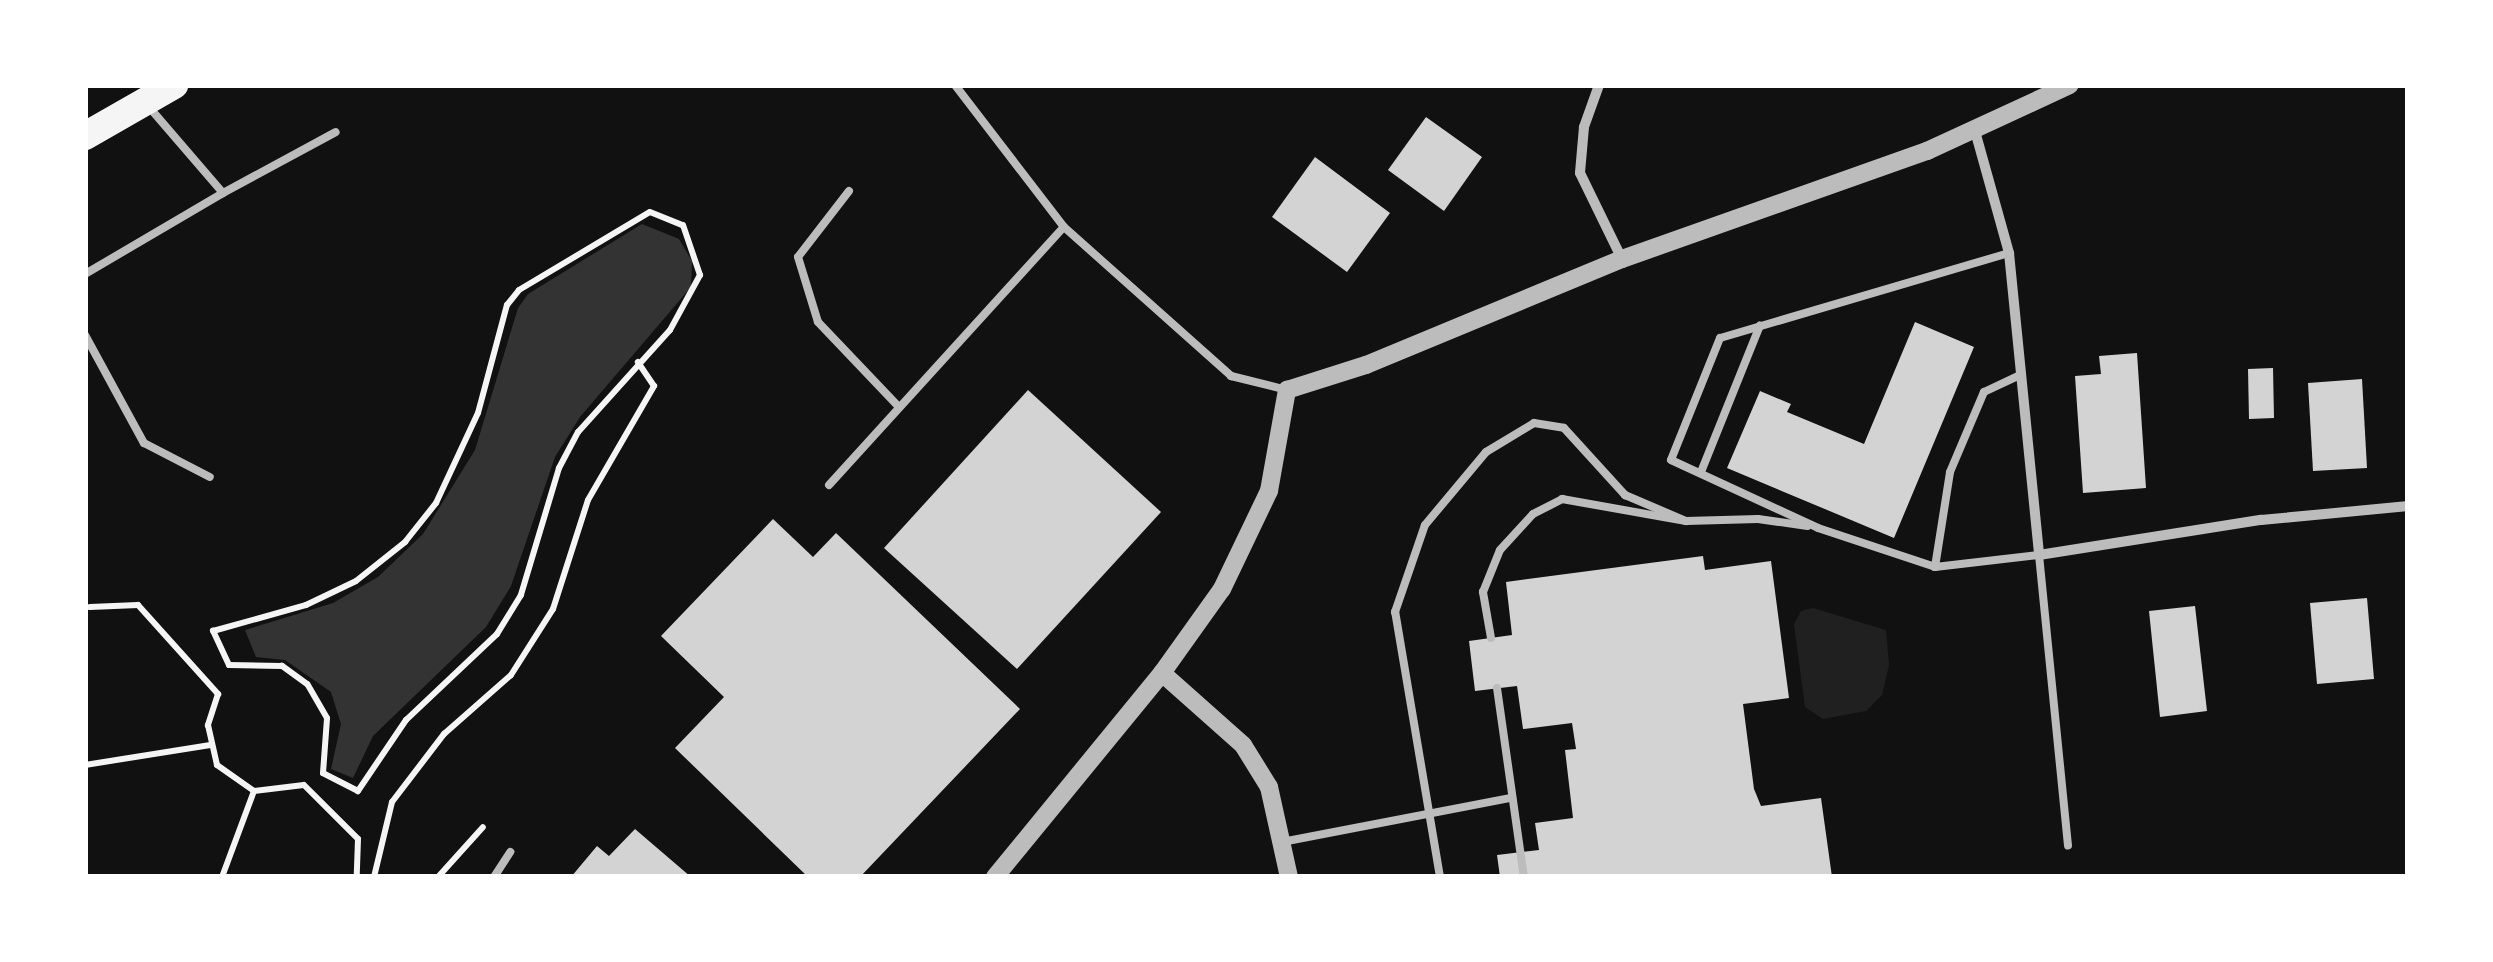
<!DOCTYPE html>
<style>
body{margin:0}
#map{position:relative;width:2493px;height:962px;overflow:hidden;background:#111;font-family:Roboto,sans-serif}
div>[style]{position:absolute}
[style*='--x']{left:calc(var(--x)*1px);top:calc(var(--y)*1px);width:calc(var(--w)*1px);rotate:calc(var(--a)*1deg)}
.green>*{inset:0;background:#202020}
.water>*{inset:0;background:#333}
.building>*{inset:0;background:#d3d3d3}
.path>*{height:6px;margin:-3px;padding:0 3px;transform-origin:3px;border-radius:3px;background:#f5f5f5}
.service>*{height:8px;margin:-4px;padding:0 4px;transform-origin:4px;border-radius:4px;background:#bcbcbc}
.minor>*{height:10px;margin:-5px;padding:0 5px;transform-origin:5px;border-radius:5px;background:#bcbcbc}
.tertiary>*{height:18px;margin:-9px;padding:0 9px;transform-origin:9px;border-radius:9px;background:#bcbcbc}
.trunk>*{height:28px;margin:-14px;padding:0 14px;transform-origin:14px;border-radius:14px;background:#f5f5f5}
span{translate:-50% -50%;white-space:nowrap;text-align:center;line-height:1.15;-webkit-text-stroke:8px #fff;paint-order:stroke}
.frame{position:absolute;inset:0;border:88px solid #fff;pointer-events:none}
</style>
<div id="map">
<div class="green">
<div style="clip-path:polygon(1813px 608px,1886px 630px,1889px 665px,1882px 695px,1866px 711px,1823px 719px,1805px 707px,1794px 624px,1801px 611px)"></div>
</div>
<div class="water">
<div style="clip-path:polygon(642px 224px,679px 239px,692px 261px,691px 287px,580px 417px,555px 457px,511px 586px,486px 627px,373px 736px,353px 778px,331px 769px,341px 724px,331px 692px,285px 660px,256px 657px,245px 630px,333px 603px,378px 577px,423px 534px,475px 450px,518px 308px,528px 294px)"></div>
</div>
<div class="building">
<div style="clip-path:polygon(1426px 117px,1482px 157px,1444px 211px,1388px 170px)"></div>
<div style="clip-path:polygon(1315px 157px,1390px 213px,1347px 272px,1272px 217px)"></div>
<div style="clip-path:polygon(1915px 322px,1974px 347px,1894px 538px,1727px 468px,1760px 391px,1791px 404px,1787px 412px,1864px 444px)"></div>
<div style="clip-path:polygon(2137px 353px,2146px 488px,2083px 493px,2075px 376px,2101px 374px,2099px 356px)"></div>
<div style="clip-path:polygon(2273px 368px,2274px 418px,2249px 419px,2248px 369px)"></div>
<div style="clip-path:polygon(2362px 379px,2367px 468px,2313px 471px,2308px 383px)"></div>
<div style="clip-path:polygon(1028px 390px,1161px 512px,1017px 669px,884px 548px)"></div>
<div style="clip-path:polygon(773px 519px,813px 557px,836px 533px,1020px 709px,860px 877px,808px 877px,675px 748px,724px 697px,661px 636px)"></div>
<div style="clip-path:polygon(1703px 556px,1705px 570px,1771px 561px,1789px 698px,1743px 704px,1754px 789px,1761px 806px,1821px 798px,1832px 877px,1500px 877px,1497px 855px,1539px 850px,1535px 823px,1573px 818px,1565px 750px,1576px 749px,1572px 723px,1523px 729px,1517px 686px,1475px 691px,1469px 641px,1512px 635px,1506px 582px)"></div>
<div style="clip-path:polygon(2367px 598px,2374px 679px,2317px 684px,2310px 603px)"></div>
<div style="clip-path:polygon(2195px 606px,2207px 711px,2160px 717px,2149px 611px)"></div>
<div style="clip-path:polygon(635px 829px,691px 877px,571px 877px,597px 846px,609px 856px)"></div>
</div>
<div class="path">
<div style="--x:650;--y:212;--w:35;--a:22"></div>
<div style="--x:683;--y:225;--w:53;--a:71.2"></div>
<div style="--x:700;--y:275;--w:63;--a:118.6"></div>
<div style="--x:670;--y:330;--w:137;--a:132"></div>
<div style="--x:578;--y:432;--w:41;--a:117.8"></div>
<div style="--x:559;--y:468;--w:133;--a:106.7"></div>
<div style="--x:521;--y:595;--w:46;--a:121.6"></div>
<div style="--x:497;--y:634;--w:125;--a:136.6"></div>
<div style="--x:406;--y:720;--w:86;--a:124.1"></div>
<div style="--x:358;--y:791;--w:39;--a:-153"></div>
<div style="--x:323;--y:773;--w:55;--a:-85.8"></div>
<div style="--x:327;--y:718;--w:39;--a:-120"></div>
<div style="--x:307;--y:684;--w:31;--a:-144"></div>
<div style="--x:282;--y:666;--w:53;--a:-178.9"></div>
<div style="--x:229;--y:665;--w:38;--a:-115"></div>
<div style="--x:213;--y:631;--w:97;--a:-15.6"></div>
<div style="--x:306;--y:605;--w:55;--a:-25.6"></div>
<div style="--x:356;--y:581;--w:63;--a:-38.5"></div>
<div style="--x:405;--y:542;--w:50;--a:-51.5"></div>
<div style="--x:436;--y:503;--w:99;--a:-65"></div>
<div style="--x:478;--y:413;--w:112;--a:-75"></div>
<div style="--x:507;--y:305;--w:19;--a:-51"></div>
<div style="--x:519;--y:290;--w:152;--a:-30.8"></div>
<div style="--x:90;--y:607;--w:48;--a:-2.4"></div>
<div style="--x:138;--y:605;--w:120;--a:48"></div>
<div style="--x:218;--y:694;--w:33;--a:108"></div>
<div style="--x:208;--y:725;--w:41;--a:77.3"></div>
<div style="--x:217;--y:765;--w:45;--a:35.1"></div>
<div style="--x:254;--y:791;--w:50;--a:-6.8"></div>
<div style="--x:304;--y:785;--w:76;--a:45"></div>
<div style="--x:358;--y:839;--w:38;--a:92"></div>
<div style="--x:85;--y:765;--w:127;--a:-9.1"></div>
<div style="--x:222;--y:877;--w:92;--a:-69.6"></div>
<div style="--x:374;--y:877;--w:77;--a:-76.5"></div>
<div style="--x:392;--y:802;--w:86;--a:-52.6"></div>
<div style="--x:444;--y:734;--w:89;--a:-41.4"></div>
<div style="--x:511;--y:675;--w:78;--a:-57.5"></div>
<div style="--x:553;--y:609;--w:114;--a:-72.2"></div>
<div style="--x:588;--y:500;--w:132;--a:-59.9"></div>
<div style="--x:654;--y:386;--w:29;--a:-124"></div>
<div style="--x:438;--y:877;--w:67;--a:-48"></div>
</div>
<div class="service">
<div style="--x:955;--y:85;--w:179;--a:52.5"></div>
<div style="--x:849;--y:191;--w:83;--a:127.7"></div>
<div style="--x:798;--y:257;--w:68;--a:72.9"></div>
<div style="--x:818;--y:322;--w:116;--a:46.4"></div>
<div style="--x:223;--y:193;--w:128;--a:-28.4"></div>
<div style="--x:2009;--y:253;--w:301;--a:163.6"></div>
<div style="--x:1720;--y:338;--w:131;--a:111.9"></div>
<div style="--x:1671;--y:460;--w:162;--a:24.8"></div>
<div style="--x:1818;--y:528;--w:123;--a:18.4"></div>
<div style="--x:1935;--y:567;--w:105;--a:-6.6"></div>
<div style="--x:2039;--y:555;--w:292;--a:84.3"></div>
<div style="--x:85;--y:274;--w:160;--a:-30.4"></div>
<div style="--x:223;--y:193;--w:112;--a:-130.7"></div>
<div style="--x:85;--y:335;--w:123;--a:61.4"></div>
<div style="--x:144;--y:443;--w:74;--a:27.3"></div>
<div style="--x:1701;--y:472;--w:158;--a:-68.1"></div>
<div style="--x:829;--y:485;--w:349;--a:-47.7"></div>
<div style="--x:1064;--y:227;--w:224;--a:41.7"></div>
<div style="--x:1231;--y:376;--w:58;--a:14"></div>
<div style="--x:1935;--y:567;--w:96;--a:-81"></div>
<div style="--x:1950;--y:472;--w:87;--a:-67"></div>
<div style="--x:1984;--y:392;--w:42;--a:-25.3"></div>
<div style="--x:1491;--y:638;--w:47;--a:-99.9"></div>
<div style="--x:1483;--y:592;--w:45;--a:-68"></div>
<div style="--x:1500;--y:550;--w:49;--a:-47.5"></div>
<div style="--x:1533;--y:514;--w:33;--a:-27"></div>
<div style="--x:1562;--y:499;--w:126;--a:10.1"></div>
<div style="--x:1686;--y:521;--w:72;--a:-1.6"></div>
<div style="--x:1758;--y:519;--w:50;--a:8"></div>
<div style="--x:1497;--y:688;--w:191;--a:81.9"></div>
<div style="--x:1282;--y:842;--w:233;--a:-10.9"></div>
<div style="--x:494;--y:877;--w:30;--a:-57"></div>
<div style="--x:1440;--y:877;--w:269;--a:-99.6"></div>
<div style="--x:1395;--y:612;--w:92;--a:-71"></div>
<div style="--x:1425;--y:525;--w:95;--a:-50.1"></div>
<div style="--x:1486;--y:452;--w:56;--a:-31.1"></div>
<div style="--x:1534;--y:423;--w:30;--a:9"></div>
<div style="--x:1564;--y:428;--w:91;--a:47.7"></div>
<div style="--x:1625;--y:495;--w:66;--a:23.1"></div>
</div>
<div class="minor">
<div style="--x:1599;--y:85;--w:45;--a:109.7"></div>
<div style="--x:1584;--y:127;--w:46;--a:95"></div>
<div style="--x:1580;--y:173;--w:96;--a:64"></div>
<div style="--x:1975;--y:131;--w:127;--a:74.4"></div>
<div style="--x:2009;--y:253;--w:303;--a:84.3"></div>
<div style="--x:2039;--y:555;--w:225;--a:-9"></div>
<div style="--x:2261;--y:520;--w:148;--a:-5.4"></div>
</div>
<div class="tertiary">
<div style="--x:1162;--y:673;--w:108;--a:41.6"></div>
<div style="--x:1243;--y:745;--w:49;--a:58.2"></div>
<div style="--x:1269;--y:787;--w:92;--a:77.5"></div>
<div style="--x:995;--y:877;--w:264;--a:-50.7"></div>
<div style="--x:1162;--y:673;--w:103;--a:-54.5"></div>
<div style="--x:1222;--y:589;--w:109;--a:-64.4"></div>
<div style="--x:1269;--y:491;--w:103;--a:-79.9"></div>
<div style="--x:1287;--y:390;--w:83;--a:-17.6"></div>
<div style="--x:1366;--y:365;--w:277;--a:-22.5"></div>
<div style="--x:1622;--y:259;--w:324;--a:-19.5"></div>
<div style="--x:1927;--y:151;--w:157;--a:-24.8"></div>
</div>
<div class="trunk">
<div style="--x:85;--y:136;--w:103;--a:-29.8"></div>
</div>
<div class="frame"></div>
</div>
